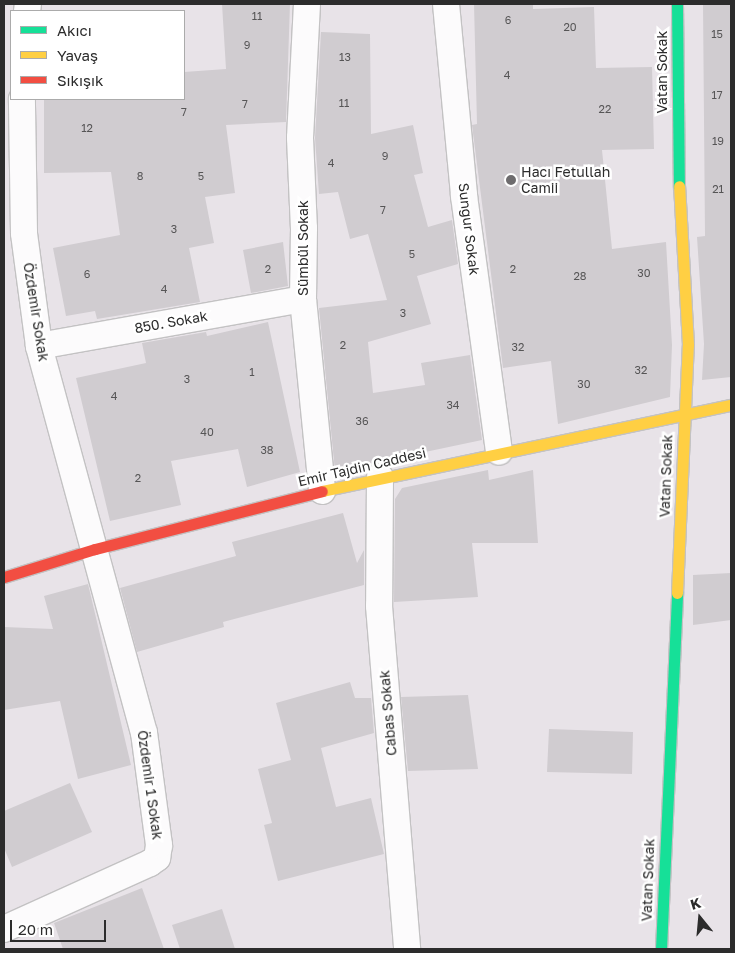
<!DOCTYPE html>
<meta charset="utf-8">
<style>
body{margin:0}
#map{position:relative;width:735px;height:953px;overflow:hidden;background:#e8e3e8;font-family:"Golos Text",sans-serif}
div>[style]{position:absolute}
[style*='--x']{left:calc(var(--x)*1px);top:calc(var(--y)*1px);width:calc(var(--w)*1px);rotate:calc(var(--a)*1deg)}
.building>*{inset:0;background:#d0ccd0}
.roads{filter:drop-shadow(1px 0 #c3c2c3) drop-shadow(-1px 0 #c3c2c3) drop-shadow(0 1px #c3c2c3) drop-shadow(0 -1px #c3c2c3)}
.street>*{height:26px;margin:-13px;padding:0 13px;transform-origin:13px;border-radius:13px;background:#fcfbfc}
.fast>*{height:11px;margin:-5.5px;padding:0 5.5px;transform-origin:5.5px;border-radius:5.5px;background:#16e098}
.slow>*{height:11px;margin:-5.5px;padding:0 5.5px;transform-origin:5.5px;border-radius:5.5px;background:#ffcf43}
.jam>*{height:11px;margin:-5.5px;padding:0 5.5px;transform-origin:5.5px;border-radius:5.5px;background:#f24e42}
.dots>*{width:14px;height:14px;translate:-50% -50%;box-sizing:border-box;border:2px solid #fff;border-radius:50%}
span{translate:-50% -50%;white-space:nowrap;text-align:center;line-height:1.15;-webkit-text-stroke:5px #fff;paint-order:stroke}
.number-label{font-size:11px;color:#565556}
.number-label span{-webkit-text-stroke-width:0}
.street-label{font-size:14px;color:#2c2c2c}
.poi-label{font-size:14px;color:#2c2c2c}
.left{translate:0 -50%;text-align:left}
.frame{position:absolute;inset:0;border:5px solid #2c2c2c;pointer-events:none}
.legend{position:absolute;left:10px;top:10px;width:175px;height:90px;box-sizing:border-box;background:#fff;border:1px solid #ababab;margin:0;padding:6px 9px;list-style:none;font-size:15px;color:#2c2c2c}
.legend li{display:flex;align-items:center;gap:10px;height:25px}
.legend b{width:25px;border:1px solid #ababab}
.north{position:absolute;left:675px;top:893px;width:50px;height:50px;-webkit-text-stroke:4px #fff;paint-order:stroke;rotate:343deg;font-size:14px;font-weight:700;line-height:20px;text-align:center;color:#2c2c2c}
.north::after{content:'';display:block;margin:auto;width:18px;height:22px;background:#2c2c2c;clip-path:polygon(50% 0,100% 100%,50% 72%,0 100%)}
.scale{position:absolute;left:10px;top:920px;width:96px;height:22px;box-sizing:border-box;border:2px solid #2c2c2c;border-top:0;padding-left:6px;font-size:15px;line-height:18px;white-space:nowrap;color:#2c2c2c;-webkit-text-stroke:4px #fff;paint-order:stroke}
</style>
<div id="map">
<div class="building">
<div style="clip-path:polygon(222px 4px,290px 4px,286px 122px,226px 125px,235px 193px,205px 197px,214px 243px,189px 248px,200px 302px,97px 319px,95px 311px,66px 316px,53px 248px,120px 235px,111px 172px,44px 173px,44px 99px,184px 99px,184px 72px,226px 69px)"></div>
<div style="clip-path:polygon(474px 4px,533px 4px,533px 9px,594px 7px,596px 68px,652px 67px,654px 149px,602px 150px,612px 249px,666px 242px,672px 345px,670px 397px,558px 424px,551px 361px,503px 368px,472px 125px,477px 124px)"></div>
<div style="clip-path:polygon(703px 4px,731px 4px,731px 377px,702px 380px,704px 344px,697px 237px,705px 236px)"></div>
<div style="clip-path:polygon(321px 32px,370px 34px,371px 134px,413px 125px,423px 173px,414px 175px,428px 227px,452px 220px,458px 264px,417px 276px,431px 324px,368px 342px,373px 393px,425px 385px,421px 363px,470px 355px,482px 440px,335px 471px,319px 308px,387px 300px,368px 234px,350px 239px,338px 192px,319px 194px,315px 138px)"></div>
<div style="clip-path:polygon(283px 242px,288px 286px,251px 293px,243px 250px)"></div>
<div style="clip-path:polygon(268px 322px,300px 472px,247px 487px,238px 449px,171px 461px,181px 505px,110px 521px,76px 378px,146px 363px,142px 343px,206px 332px,207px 336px)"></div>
<div style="clip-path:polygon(488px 470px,489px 480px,533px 470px,538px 543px,472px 543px,478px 597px,394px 602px,395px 499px,402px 488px)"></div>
<div style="clip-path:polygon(343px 513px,357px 563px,364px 550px,364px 585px,223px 622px,224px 627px,137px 652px,120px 588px,236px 556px,232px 542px)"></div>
<div style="clip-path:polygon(731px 573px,731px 620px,693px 625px,693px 575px)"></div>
<div style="clip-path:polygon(88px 584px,131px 765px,78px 779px,60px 701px,4px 710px,4px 627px,53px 629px,44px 596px)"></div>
<div style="clip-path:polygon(350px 682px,355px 698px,371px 698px,374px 733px,321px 748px,336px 807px,371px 798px,384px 854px,278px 881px,264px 825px,272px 823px,258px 769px,291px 760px,276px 703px)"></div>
<div style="clip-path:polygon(468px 695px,478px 769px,408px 771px,401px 697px)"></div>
<div style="clip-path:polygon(549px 729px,633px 732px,632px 774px,547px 772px)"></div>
<div style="clip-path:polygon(70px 783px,92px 832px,12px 867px,4px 848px,4px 811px)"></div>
<div style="clip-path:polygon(142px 888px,164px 949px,63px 949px,54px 923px)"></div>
<div style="clip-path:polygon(222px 909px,235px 949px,180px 949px,172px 925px)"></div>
</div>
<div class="roads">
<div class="street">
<div style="--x:307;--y:4;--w:134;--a:93"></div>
<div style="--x:300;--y:138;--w:90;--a:87.5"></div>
<div style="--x:304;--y:228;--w:71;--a:90.8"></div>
<div style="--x:303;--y:299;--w:193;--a:84.3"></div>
<div style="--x:446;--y:4;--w:193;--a:84.6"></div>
<div style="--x:464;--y:196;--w:258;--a:82.2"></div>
<div style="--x:27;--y:11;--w:7;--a:-82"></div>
<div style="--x:39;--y:346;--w:268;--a:-10.1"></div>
<div style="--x:380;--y:477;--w:129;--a:90.4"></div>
<div style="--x:379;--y:606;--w:344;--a:85.3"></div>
<div style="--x:4;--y:929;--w:160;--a:-24.3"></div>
<div style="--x:150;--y:863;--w:9;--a:-36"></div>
<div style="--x:157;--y:858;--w:13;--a:-81"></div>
<div style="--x:159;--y:845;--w:113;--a:-97.6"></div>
<div style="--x:144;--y:733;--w:401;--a:-105.2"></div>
<div style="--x:39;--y:346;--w:114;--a:-97.6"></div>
<div style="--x:24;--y:233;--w:134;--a:-90.9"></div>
</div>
<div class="fast">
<div style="--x:677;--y:4;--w:182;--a:89.4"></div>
<div style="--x:661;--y:949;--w:356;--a:-87.4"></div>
</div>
<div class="slow">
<div style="--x:322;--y:491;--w:418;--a:-11.9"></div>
<div style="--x:677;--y:593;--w:248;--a:-87.5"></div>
<div style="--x:688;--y:345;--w:159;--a:-93.2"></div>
</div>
<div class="jam">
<div style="--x:4;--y:577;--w:95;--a:-17.1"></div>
<div style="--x:95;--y:549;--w:234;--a:-14.3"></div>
</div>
</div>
<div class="dots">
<div style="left:511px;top:180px;background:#6e6c6e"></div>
</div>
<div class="number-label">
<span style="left:257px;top:16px">11</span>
<span style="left:508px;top:20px">6</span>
<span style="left:570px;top:27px">20</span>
<span style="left:717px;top:34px">15</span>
<span style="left:247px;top:45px">9</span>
<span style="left:345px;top:57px">13</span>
<span style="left:507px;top:75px">4</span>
<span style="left:717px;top:95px">17</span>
<span style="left:344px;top:103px">11</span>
<span style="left:245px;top:104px">7</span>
<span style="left:605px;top:109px">22</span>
<span style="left:184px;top:112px">7</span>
<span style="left:87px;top:128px">12</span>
<span style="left:718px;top:141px">19</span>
<span style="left:385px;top:156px">9</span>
<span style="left:331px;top:163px">4</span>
<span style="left:140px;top:176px">8</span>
<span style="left:201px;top:176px">5</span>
<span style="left:718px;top:189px">21</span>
<span style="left:383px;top:210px">7</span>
<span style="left:174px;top:229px">3</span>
<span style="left:412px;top:254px">5</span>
<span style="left:268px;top:269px">2</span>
<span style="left:513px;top:269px">2</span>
<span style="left:644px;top:273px">30</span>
<span style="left:87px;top:274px">6</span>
<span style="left:580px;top:276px">28</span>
<span style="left:164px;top:289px">4</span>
<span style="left:403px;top:313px">3</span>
<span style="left:343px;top:345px">2</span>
<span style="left:518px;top:347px">32</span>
<span style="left:641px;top:370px">32</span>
<span style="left:252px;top:372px">1</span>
<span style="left:187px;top:379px">3</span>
<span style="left:584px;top:384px">30</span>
<span style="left:114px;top:396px">4</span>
<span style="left:453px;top:405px">34</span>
<span style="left:362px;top:421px">36</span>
<span style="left:207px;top:432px">40</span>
<span style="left:267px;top:450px">38</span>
<span style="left:138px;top:478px">2</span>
</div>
<div class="street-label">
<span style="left:662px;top:72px;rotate:-90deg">Vatan Sokak</span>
<span style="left:469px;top:229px;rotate:83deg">Sungur Sokak</span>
<span style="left:303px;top:248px;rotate:-90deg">Sümbül Sokak</span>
<span style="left:36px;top:312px;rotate:81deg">Özdemir Sokak</span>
<span style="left:171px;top:322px;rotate:-10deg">850. Sokak</span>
<span style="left:362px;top:467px;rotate:-13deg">Emir Tajdin Caddesi</span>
<span style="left:666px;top:476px;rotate:-88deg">Vatan Sokak</span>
<span style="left:388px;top:713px;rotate:-95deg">Cabas Sokak</span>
<span style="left:150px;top:785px;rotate:82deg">Özdemir 1 Sokak</span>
<span style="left:648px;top:880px;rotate:-88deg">Vatan Sokak</span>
</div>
<div class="poi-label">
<span class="left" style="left:521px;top:180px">Hacı Fetullah<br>Camii</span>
</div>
<div class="frame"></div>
<ul class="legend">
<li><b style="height:6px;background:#16e098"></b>Akıcı</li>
<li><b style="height:6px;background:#ffcf43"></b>Yavaş</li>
<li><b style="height:6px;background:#f24e42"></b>Sıkışık</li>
</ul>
<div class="north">K</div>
<div class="scale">20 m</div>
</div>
